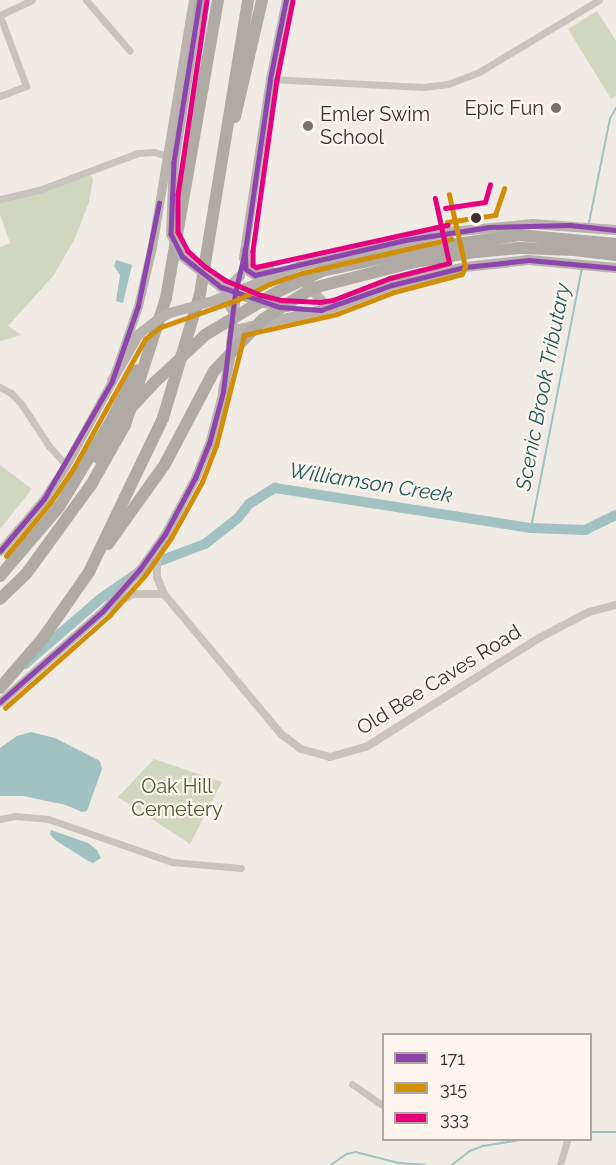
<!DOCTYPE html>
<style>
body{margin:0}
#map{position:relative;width:616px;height:1165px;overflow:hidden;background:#f0ebe5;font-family:Raleway,sans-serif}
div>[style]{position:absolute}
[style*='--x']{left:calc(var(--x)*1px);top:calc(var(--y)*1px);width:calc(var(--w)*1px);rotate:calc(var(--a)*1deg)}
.green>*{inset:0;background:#d1d6bf}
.water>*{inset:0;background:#a1c2c1}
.stream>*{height:1.5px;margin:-0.75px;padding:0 0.75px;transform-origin:0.75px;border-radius:0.75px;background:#a1c2c1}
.river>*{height:10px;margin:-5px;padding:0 5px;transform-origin:5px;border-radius:5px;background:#a1c2c1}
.minor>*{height:7px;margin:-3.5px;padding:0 3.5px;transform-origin:3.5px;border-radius:3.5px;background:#c9c3be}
.tertiary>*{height:8px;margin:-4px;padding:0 4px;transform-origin:4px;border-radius:4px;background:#c9c3be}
.secondary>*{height:9px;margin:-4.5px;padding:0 4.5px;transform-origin:4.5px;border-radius:4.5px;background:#bab3ae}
.primary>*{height:10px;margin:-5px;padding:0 5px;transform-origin:5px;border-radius:5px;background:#b8b1ad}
.motorway>*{height:12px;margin:-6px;padding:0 6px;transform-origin:6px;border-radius:6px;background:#afaaa4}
.primary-bridge>*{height:10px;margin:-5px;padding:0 5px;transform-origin:5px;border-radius:5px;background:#b8b1ad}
.motorway-bridge>*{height:12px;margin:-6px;padding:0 6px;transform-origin:6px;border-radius:6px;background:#afaaa4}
.bus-1>*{height:4.5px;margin:-2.25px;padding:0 2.25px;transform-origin:2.25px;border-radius:2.25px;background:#8e44ad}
.bus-2>*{height:4.5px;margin:-2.25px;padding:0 2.25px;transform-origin:2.25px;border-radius:2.25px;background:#d18e09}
.bus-3>*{height:4.5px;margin:-2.25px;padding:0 2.25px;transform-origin:2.25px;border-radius:2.25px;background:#e5007d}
.dots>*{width:16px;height:16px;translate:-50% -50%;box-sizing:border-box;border:3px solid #fbf5ee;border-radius:50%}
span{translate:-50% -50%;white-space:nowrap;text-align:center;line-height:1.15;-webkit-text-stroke:4.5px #fbf5ee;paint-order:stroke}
.poi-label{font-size:20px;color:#3b302b}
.right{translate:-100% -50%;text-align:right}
.left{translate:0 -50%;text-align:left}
.street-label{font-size:20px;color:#3b302b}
.park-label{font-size:20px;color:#4a5a2e}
.water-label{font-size:21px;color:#1f5a5e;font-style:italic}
.legend{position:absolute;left:382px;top:1033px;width:210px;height:108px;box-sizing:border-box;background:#fbf5ee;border:2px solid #aea6a0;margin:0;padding:8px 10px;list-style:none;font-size:18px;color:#3b302b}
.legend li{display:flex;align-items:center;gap:12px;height:30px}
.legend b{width:30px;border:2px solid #aea6a0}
</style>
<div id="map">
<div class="green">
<div style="clip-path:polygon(597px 11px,616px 41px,616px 96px,611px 99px,568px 29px)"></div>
<div style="clip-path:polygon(90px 175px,93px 179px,89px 202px,75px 238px,54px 275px,8px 326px,22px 335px,0 341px,0 247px,10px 243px,0 214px,0 202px,44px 192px)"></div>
<div style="clip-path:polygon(0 465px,32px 489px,0 529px)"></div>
<div style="clip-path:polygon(154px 759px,222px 782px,190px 844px,118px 797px)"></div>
</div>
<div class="water">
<div style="clip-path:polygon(116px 260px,132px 265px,123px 303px,116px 301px,120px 275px,114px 266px)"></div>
<div style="clip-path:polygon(31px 732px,55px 738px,100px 761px,102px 769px,87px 811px,82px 812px,66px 805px,23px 796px,0 796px,0 748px,17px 736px)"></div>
<div style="clip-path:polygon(51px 830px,88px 843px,97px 850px,101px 858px,93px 863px,88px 861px,55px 840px,50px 834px)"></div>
</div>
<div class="stream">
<div style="--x:589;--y:223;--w:106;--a:-78.6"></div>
<div style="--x:610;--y:119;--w:13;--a:-61"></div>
<div style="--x:531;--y:528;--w:264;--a:-78.9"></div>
<div style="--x:590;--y:1132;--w:26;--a:0"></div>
<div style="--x:331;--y:1165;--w:19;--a:-35"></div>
<div style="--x:347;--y:1154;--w:9;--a:-13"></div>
<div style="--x:356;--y:1152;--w:44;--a:14.3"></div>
<div style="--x:399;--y:1163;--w:26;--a:4"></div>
<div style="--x:452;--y:1165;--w:23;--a:-38"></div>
<div style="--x:470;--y:1151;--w:14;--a:-21"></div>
<div style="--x:483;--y:1146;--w:39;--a:-9"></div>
</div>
<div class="river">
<div style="--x:25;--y:664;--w:99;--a:-40.9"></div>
<div style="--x:100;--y:599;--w:60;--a:-34.8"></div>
<div style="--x:149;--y:565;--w:60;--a:-20.6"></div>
<div style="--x:205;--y:544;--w:42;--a:-38.2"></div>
<div style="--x:238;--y:518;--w:18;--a:-52"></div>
<div style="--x:249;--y:504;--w:31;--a:-32"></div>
<div style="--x:275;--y:488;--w:259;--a:8.9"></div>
<div style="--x:531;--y:528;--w:54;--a:2.1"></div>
<div style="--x:585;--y:530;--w:34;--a:-26"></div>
</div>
<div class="minor">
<div style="--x:86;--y:0;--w:67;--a:49.2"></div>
<div style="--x:0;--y:15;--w:35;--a:-25"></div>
<div style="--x:0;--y:16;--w:75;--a:69.6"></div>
<div style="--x:26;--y:86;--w:28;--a:159"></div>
<div style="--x:270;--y:79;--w:153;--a:3"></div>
<div style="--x:423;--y:87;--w:25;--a:-7"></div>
<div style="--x:448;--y:84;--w:33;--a:-21"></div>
<div style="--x:479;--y:72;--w:140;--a:-31"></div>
<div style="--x:0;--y:199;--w:40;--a:-13"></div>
<div style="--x:39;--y:190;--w:106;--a:-20.5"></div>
<div style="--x:138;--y:153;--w:16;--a:-4"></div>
<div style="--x:154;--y:152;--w:13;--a:18"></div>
<div style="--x:0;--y:387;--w:13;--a:29"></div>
<div style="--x:11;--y:393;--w:16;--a:47"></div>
<div style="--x:22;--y:405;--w:49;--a:56.6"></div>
<div style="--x:49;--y:446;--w:25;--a:48"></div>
<div style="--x:0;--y:819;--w:15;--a:-11"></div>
<div style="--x:15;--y:816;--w:33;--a:5"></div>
<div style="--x:48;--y:819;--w:131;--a:19.1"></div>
<div style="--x:172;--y:862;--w:69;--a:5"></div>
<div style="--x:352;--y:1084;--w:39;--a:35"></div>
<div style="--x:560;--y:1165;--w:26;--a:-74"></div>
</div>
<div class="tertiary">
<div style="--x:164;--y:537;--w:28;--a:105"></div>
<div style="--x:157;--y:564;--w:13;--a:90"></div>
<div style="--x:157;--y:577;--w:18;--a:68"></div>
<div style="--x:164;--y:594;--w:182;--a:50.1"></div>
<div style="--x:281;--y:734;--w:25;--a:37"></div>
<div style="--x:301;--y:749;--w:30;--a:15"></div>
<div style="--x:330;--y:757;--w:37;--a:-16"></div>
<div style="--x:366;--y:747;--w:204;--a:-32.2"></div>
<div style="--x:539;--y:638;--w:56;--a:-27.5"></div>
<div style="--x:589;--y:612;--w:28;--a:-15"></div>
<div style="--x:108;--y:608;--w:28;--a:-30"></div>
<div style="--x:132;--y:594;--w:32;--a:0"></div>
</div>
<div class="secondary">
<div style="--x:243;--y:258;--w:181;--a:-81.4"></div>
<div style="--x:270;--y:79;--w:81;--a:-78.6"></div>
<div style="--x:230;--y:344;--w:58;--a:-83.1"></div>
<div style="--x:0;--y:551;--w:68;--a:-49.8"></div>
<div style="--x:44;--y:499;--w:40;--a:-57.1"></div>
<div style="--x:66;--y:465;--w:96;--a:-61.3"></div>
<div style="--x:112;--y:381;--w:79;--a:-70.9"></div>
<div style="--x:138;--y:306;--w:61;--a:-76.7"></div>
<div style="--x:152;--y:247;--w:250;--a:-80.6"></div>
<div style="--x:0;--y:702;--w:137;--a:-41.5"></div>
<div style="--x:103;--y:611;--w:56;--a:-48.6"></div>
<div style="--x:140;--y:569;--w:43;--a:-54.5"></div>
<div style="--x:165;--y:534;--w:64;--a:-61.8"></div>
<div style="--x:195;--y:478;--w:37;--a:-68"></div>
<div style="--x:209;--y:444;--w:59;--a:-75.3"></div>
</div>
<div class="primary">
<div style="--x:171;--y:234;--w:71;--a:-87.6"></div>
<div style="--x:174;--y:163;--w:159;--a:-81"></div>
<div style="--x:245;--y:251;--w:18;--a:87"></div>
<div style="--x:246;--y:269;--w:11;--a:34"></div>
<div style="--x:255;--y:275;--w:16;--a:-18"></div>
<div style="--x:306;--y:284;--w:33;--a:47"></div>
<div style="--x:221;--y:287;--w:9;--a:-6"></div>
<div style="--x:230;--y:286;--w:14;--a:-45"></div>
<div style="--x:231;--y:291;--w:30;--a:21"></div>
<div style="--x:259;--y:302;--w:29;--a:10"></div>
<div style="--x:213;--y:301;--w:94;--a:-21.9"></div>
<div style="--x:300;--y:266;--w:153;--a:-12.9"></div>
<div style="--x:449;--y:232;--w:84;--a:-5.4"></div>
<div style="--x:533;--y:224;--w:83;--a:4.1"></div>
<div style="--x:216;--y:301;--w:12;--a:9"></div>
<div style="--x:228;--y:303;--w:9;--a:58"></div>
<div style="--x:112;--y:381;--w:54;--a:-60.1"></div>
<div style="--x:223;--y:392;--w:53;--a:-78.1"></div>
<div style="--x:234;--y:340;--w:12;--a:-66"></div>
<div style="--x:239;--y:329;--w:98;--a:-12.9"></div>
<div style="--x:335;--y:307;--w:61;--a:-21.1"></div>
<div style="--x:392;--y:285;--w:75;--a:-13.9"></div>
<div style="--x:465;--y:267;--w:64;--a:-6.2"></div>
<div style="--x:529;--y:260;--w:87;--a:5.3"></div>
</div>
<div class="motorway">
<div style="--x:199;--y:13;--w:13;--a:-77"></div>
<div style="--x:235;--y:117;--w:120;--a:-77"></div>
<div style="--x:108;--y:544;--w:98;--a:-54.5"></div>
<div style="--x:0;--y:576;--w:91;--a:-49.5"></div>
<div style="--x:59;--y:507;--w:100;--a:-58.8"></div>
<div style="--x:111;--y:421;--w:57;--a:-63"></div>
<div style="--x:0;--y:599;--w:36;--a:-44"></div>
<div style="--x:26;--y:574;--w:110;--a:-53.9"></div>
<div style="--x:91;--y:485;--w:69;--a:-60.5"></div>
<div style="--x:125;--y:425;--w:133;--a:-72.1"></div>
<div style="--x:166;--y:298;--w:303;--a:-80.1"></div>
<div style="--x:0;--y:688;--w:66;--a:-49.3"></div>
<div style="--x:43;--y:638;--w:80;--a:-55.1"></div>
<div style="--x:89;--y:572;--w:171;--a:-64.3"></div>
<div style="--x:163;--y:418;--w:129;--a:-73.4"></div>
<div style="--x:200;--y:294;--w:298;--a:-80.7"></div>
</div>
<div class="primary-bridge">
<div style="--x:171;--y:234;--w:25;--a:63"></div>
<div style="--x:182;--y:256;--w:50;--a:38.5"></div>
<div style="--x:139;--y:334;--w:23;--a:-38"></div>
<div style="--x:157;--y:320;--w:15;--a:-28"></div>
<div style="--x:170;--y:313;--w:45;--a:-15.6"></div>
</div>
<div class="motorway-bridge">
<div style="--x:97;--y:457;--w:39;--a:-60"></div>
<div style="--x:117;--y:423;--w:56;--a:-47.2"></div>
<div style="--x:155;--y:382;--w:69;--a:-43.2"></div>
<div style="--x:205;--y:335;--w:84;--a:-30.8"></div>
<div style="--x:277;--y:292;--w:50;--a:-25"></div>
<div style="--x:322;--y:271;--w:109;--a:-12.1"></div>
<div style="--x:429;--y:248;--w:91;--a:-8.2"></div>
<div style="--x:519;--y:235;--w:97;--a:5.3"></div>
<div style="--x:165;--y:464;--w:105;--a:-62.2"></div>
<div style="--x:214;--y:371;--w:71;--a:-46.7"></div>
<div style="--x:263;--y:319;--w:59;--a:-31.8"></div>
<div style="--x:313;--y:288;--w:104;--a:-14.4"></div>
<div style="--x:414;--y:262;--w:63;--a:-9.2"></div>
<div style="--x:476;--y:252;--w:44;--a:-5.2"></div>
<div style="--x:520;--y:248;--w:54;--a:2.1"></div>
<div style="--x:574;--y:250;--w:42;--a:6.8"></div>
</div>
<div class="bus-1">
<div style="--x:200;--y:0;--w:165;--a:99.1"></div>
<div style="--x:174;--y:163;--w:71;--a:92.4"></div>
<div style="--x:171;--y:234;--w:25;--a:63"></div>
<div style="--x:182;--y:256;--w:50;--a:38.5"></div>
<div style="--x:221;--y:287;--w:62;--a:18.7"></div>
<div style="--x:280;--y:307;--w:41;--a:4.2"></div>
<div style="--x:321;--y:310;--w:75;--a:-19.4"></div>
<div style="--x:392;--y:285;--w:75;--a:-13.9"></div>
<div style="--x:465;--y:267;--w:64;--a:-6.2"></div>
<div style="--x:529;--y:260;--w:87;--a:5.3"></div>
<div style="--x:245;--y:249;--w:20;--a:87"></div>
<div style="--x:246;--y:269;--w:11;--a:34"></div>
<div style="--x:255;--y:275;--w:154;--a:-13.1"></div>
<div style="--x:405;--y:240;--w:85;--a:-8.8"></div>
<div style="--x:489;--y:227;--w:81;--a:-1.4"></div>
<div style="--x:570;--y:225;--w:46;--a:6.2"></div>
<div style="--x:0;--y:551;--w:68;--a:-49.8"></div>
<div style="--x:44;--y:499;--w:136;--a:-60"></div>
<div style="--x:112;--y:381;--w:79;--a:-70.9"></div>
<div style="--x:138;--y:306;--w:105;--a:-78.5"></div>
<div style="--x:0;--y:702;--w:137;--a:-41.5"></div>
<div style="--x:103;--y:611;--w:56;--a:-48.6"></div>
<div style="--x:140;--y:569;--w:43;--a:-54.5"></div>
<div style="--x:165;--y:534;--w:64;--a:-61.8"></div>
<div style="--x:195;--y:478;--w:37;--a:-68"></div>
<div style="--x:209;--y:444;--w:54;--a:-74.9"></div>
<div style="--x:223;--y:392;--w:100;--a:-83.1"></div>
<div style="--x:235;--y:293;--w:43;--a:-76.6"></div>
<div style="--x:245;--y:251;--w:174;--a:-81.7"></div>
<div style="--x:270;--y:79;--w:81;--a:-78.6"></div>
</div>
<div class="bus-2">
<div style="--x:447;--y:222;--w:49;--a:-8.3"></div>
<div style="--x:495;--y:215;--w:28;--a:-71"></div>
<div style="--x:6;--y:556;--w:69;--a:-50.3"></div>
<div style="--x:50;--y:503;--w:41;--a:-55.9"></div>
<div style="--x:73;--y:469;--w:149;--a:-61"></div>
<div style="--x:145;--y:339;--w:20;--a:-37"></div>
<div style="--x:161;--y:327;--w:81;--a:-19.6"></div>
<div style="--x:237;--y:300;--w:37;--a:-26"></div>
<div style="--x:270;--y:284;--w:34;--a:-19"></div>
<div style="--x:302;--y:273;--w:153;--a:-12.9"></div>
<div style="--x:5;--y:708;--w:139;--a:-41.5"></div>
<div style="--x:109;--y:616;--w:56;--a:-48.6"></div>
<div style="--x:146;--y:574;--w:44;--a:-55.2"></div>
<div style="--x:171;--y:538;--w:64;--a:-61"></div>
<div style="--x:202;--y:482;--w:39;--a:-69"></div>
<div style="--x:216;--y:446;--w:114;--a:-75.8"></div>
<div style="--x:244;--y:335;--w:95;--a:-12.7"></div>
<div style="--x:337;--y:314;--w:61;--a:-21.1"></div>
<div style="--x:394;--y:292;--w:70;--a:-14.8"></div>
<div style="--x:462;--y:274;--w:8;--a:-67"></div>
<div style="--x:465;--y:267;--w:74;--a:-102.5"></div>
</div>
<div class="bus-3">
<div style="--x:207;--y:1;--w:195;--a:98.5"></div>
<div style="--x:178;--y:194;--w:38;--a:90"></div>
<div style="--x:178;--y:232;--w:21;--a:62"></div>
<div style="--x:188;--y:251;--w:24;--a:42"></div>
<div style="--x:206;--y:267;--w:23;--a:34"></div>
<div style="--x:225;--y:280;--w:39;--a:23"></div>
<div style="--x:261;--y:295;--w:21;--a:14"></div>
<div style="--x:281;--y:300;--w:39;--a:3"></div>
<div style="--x:320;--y:302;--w:13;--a:-9"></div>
<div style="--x:333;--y:300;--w:61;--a:-21.1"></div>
<div style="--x:390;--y:278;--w:61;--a:-14.3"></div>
<div style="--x:449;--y:263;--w:66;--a:-102.3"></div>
<div style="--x:293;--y:1;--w:81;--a:101.4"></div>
<div style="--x:277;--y:80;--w:173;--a:98"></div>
<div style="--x:253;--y:251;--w:14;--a:90"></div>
<div style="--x:253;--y:265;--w:4;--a:34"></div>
<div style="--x:256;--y:267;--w:196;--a:-12.4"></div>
<div style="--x:445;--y:208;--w:40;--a:-8.5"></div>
<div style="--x:485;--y:202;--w:18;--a:-74"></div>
</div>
<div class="dots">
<div style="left:556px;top:108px;background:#7a716c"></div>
<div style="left:308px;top:126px;background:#7a716c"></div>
<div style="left:476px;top:218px;background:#3b302b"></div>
</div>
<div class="poi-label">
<span class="right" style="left:544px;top:108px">Epic Fun</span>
<span class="left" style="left:320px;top:126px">Emler Swim<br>School</span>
</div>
<div class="street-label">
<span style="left:439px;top:680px;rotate:-32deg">Old Bee Caves Road</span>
</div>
<div class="park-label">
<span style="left:177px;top:798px">Oak Hill<br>Cemetery</span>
</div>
<div class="water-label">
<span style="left:543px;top:387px;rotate:-79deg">Scenic Brook Tributary</span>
<span style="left:371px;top:483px;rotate:9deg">Williamson Creek</span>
</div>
<ul class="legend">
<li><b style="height:8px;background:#8e44ad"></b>171</li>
<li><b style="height:8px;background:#d18e09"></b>315</li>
<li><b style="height:8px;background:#e5007d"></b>333</li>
</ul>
</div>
